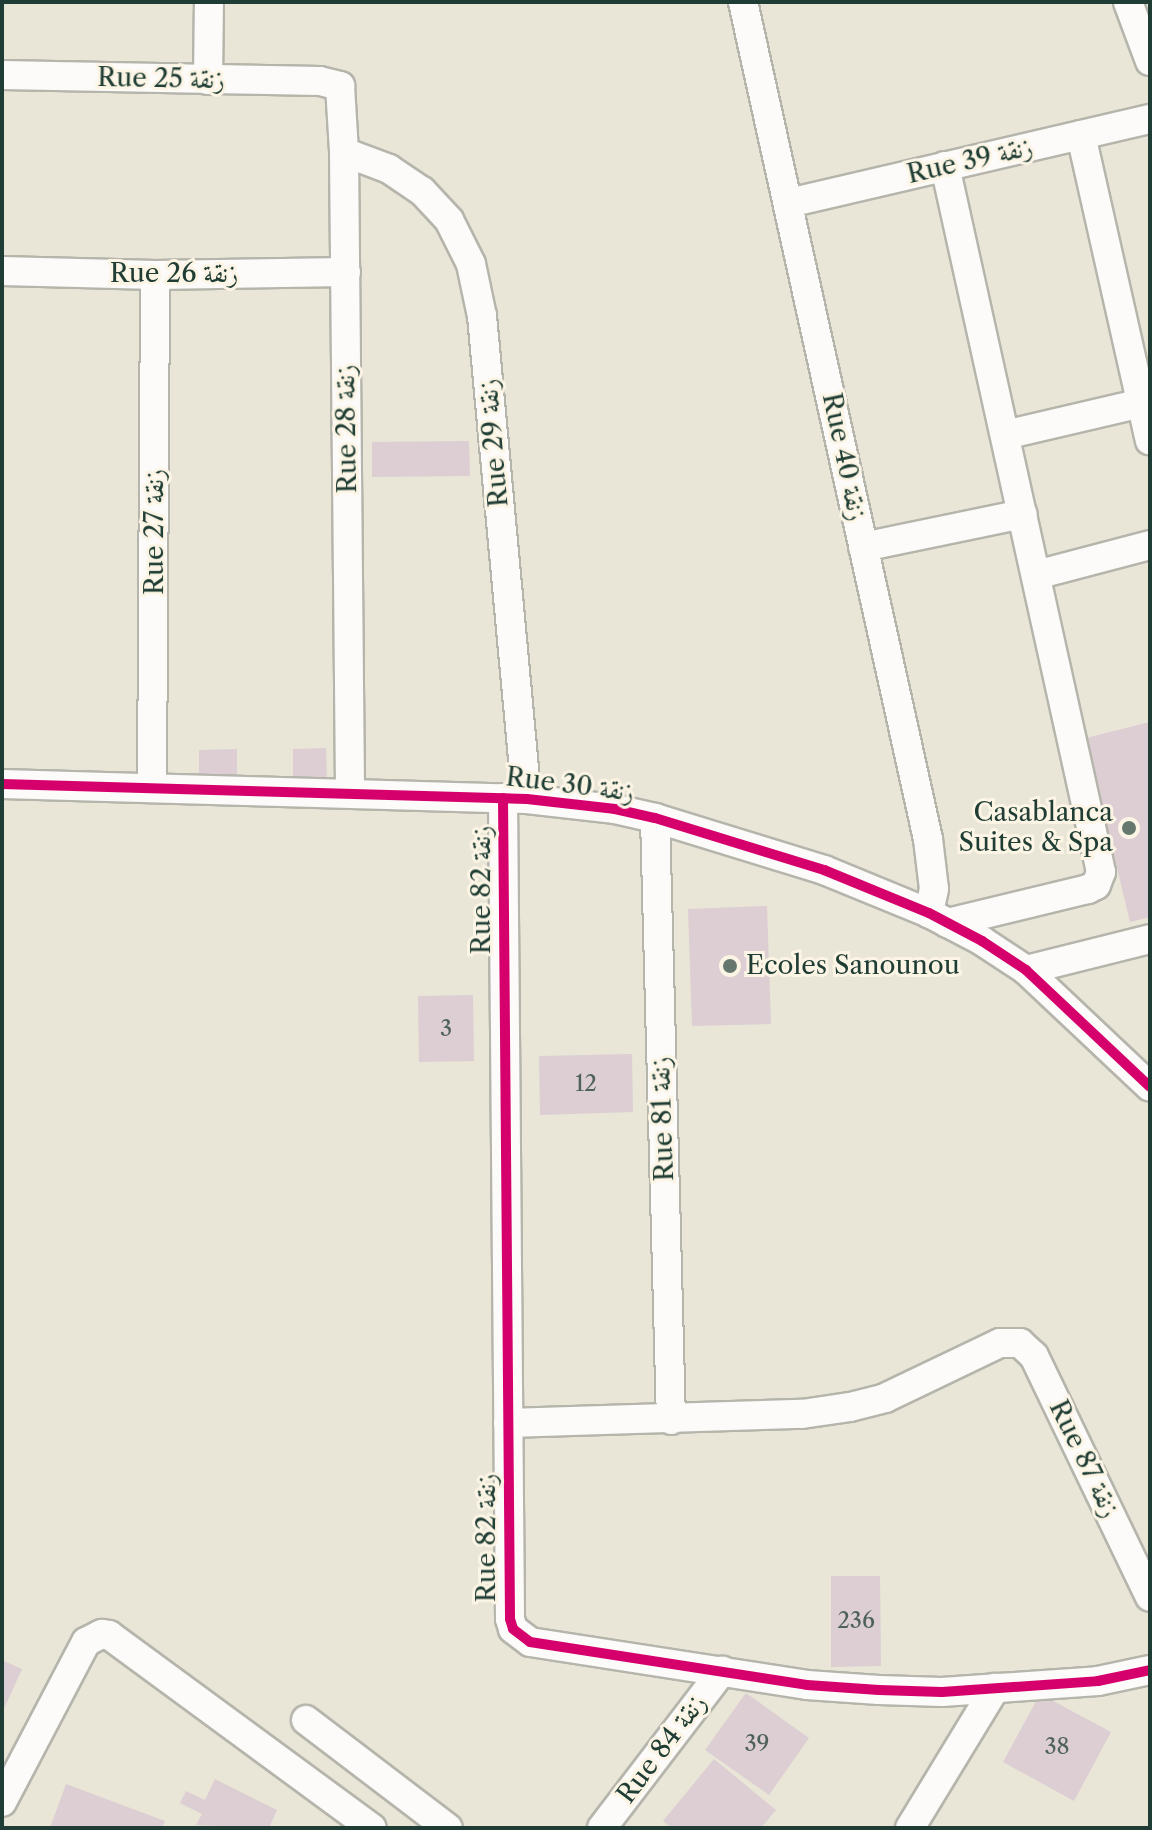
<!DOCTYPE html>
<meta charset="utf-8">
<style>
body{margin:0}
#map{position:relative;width:1152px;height:1830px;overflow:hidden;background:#e9e5d7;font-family:"Libre Caslon Text",Amiri,serif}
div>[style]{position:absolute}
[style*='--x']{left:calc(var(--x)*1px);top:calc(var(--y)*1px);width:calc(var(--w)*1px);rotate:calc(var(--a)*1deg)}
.building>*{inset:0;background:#dcced3}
.roads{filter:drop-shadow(2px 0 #b5b5ac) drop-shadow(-2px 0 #b5b5ac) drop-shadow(0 2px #b5b5ac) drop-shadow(0 -2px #b5b5ac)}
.street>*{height:28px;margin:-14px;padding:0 14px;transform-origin:14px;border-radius:14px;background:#fcfbf9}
.cycleway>*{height:10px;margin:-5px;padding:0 5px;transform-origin:5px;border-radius:5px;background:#d6006c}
.dots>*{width:22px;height:22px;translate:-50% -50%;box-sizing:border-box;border:4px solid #fcf5e5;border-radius:50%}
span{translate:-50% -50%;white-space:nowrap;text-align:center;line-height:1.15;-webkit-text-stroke:6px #fcf5e5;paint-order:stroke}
.number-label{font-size:22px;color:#4e615c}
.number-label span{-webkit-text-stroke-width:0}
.street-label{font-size:26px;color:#1f3d34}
.poi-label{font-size:26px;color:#1f3d34}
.right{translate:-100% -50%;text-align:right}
.left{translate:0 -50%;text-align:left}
.frame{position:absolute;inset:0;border:4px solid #1f3d34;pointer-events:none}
</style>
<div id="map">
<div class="building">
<div style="clip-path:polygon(469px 441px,470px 476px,372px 477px,372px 442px)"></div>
<div style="clip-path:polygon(1150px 722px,1150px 917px,1130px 922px,1086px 738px)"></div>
<div style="clip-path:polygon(326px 748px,327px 786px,293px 786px,293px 749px)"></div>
<div style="clip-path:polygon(237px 749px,237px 784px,199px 785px,199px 750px)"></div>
<div style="clip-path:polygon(767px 906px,771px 1024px,692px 1026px,688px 909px)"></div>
<div style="clip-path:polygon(473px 995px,474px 1061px,419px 1062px,418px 996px)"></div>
<div style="clip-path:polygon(632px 1054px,633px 1112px,540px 1115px,539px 1056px)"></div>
<div style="clip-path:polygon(831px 1576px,880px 1576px,881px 1666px,831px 1667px)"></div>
<div style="clip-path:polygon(2px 1660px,22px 1669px,2px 1713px)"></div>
<div style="clip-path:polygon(746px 1693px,809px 1738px,769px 1795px,705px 1750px)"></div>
<div style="clip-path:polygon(1040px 1694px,1111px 1732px,1074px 1801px,1003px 1762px)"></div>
<div style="clip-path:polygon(714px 1759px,776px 1810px,761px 1828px,672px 1828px,663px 1821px)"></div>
<div style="clip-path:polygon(215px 1779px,277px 1810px,269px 1828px,196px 1825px,202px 1814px,180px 1803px,186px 1791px,205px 1800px)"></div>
<div style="clip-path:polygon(66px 1784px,165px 1821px,162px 1828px,50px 1828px)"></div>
</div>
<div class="roads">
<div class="street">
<div style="--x:743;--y:2;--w:857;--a:77.54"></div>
<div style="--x:928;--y:839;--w:50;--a:83.2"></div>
<div style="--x:934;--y:889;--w:25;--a:102"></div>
<div style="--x:1128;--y:2;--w:63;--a:69.6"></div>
<div style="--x:2;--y:75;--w:318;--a:1.1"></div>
<div style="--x:320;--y:81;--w:21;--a:14"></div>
<div style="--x:340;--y:86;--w:66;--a:86.5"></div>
<div style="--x:344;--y:152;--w:641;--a:89.46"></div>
<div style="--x:208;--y:80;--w:78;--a:-89.3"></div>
<div style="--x:1081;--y:135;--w:313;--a:77.3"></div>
<div style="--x:344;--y:152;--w:48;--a:20.7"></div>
<div style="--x:389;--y:169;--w:40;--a:34"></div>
<div style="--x:422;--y:191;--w:40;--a:47"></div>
<div style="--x:449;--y:220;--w:49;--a:63.4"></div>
<div style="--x:471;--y:264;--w:53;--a:78.1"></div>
<div style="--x:482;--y:316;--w:485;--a:84.7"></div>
<div style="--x:945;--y:166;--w:723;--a:77.54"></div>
<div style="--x:1101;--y:872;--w:14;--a:111"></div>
<div style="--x:1096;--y:885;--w:9;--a:153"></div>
<div style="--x:1088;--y:889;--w:145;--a:166.4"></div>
<div style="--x:789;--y:203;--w:371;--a:-13.1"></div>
<div style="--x:2;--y:271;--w:153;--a:1.5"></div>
<div style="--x:155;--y:275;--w:191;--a:-0.9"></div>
<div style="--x:1005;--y:435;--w:149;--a:-13.2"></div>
<div style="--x:863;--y:547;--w:163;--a:-11.7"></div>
<div style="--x:1036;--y:575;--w:118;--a:-14.7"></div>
<div style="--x:2;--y:784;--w:525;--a:1.64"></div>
<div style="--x:527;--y:799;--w:89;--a:6.5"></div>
<div style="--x:615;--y:809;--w:41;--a:12.7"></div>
<div style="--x:655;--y:818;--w:177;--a:17.1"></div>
<div style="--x:824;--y:870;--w:113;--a:22.3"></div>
<div style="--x:929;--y:913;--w:60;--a:27.8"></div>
<div style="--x:982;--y:941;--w:53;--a:33.4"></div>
<div style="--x:1026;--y:970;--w:170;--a:43.3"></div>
<div style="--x:152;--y:788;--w:513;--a:-89.66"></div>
<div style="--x:503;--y:798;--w:821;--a:89.51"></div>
<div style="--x:510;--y:1619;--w:10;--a:73"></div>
<div style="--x:513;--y:1629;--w:21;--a:37"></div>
<div style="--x:530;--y:1642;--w:280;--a:8.8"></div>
<div style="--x:807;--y:1685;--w:72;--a:4"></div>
<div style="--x:879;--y:1690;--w:63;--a:1.8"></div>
<div style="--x:942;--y:1692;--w:156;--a:-4"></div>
<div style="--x:1098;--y:1681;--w:53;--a:-11.9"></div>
<div style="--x:655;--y:818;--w:602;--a:88.48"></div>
<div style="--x:1026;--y:970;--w:128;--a:-14"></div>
<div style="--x:508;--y:1423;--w:294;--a:-1.8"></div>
<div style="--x:802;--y:1414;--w:49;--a:-8.3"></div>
<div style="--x:850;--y:1407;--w:36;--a:-14"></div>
<div style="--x:885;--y:1398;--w:127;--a:-25.6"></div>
<div style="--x:1000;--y:1343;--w:20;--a:0"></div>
<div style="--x:1020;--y:1343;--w:19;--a:43"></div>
<div style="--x:1034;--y:1356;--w:267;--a:64.3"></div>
<div style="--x:306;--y:1720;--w:178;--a:37.3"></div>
<div style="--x:2;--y:1802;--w:181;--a:-62.3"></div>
<div style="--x:86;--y:1642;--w:18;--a:-27"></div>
<div style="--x:102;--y:1634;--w:7;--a:8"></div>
<div style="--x:109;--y:1635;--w:326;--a:36.3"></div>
<div style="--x:602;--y:1828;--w:198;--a:-52.6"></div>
<div style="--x:910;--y:1828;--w:164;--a:-58.7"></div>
</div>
</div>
<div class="cycleway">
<div style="--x:2;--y:784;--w:525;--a:1.64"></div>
<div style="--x:527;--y:799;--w:89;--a:6.5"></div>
<div style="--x:615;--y:809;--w:41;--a:12.7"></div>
<div style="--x:655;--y:818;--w:177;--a:17.1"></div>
<div style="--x:824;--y:870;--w:113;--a:22.3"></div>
<div style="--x:929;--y:913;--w:60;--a:27.8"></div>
<div style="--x:982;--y:941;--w:53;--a:33.4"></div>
<div style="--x:1026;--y:970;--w:170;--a:43.3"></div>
<div style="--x:503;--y:798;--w:821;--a:89.51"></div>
<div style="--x:510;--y:1619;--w:10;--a:73"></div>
<div style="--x:513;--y:1629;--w:21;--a:37"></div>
<div style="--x:530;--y:1642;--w:280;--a:8.8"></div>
<div style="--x:807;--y:1685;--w:72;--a:4"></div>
<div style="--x:879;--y:1690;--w:63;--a:1.8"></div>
<div style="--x:942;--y:1692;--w:156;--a:-4"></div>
<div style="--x:1098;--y:1681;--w:53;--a:-11.9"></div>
</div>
<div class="dots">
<div style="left:1129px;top:828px;background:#66786d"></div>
<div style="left:730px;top:966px;background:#66786d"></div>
</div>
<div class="number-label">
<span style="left:446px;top:1029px">3</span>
<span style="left:586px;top:1084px">12</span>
<span style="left:856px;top:1621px">236</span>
<span style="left:757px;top:1744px">39</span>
<span style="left:1057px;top:1747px">38</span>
</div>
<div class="street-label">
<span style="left:161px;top:79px;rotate:1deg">Rue 25 زنقة</span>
<span style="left:970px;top:161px;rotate:-13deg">Rue 39 زنقة</span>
<span style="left:174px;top:274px">Rue 26 زنقة</span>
<span style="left:347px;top:429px;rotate:-91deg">Rue 28 زنقة</span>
<span style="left:494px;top:443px;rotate:-95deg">Rue 29 زنقة</span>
<span style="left:844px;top:457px;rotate:78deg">Rue 40 زنقة</span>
<span style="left:155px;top:532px;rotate:-90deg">Rue 27 زنقة</span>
<span style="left:570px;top:785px;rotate:7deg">Rue 30 زنقة</span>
<span style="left:482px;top:890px;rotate:-90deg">Rue 82 زنقة</span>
<span style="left:663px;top:1119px;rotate:-92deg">Rue 81 زنقة</span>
<span style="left:1084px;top:1459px;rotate:64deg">Rue 87 زنقة</span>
<span style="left:487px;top:1538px;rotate:-90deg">Rue 82 زنقة</span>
<span style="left:662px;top:1749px;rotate:-53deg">Rue 84 زنقة</span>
</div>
<div class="poi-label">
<span class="right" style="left:1113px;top:828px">Casablanca<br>Suites &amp; Spa</span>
<span class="left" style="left:746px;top:966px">Ecoles Sanounou</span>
</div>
<div class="frame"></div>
</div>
